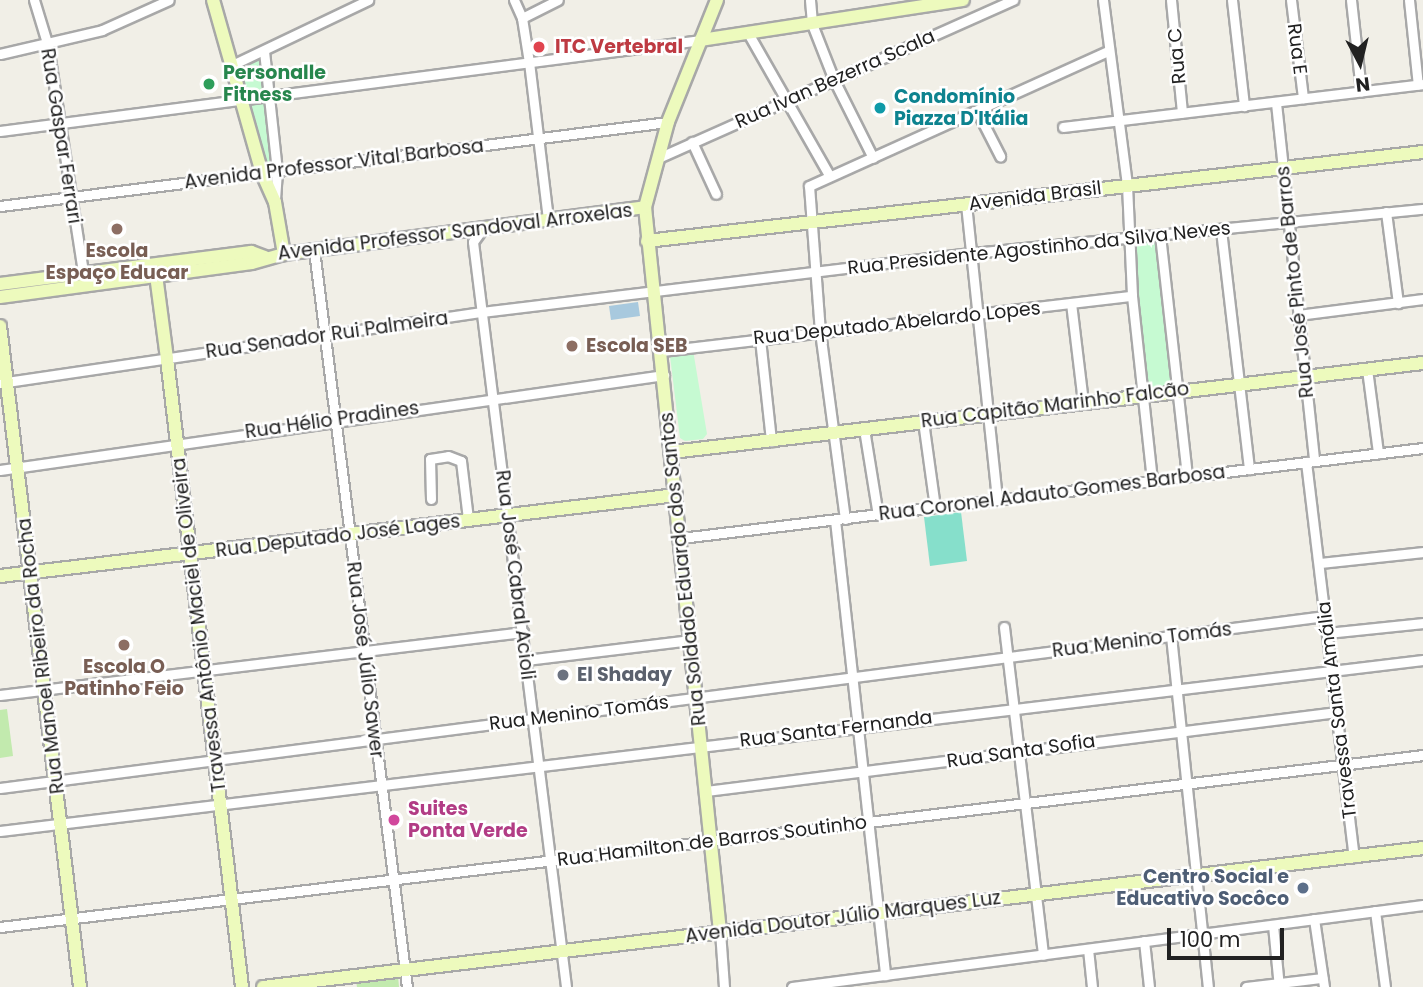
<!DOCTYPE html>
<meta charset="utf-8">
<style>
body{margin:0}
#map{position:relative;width:1423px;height:987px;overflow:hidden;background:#f1efe7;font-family:Poppins,sans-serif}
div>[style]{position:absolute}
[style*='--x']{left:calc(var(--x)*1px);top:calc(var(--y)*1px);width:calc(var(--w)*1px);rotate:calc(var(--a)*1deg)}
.grass>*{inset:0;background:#c2eaae}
.park>*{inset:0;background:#c6fad2}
.pitch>*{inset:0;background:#86dfcb}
.water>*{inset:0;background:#a8c9de}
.roads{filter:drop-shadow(2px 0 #a8a8a8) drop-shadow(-2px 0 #a8a8a8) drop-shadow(0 2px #a8a8a8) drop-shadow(0 -2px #a8a8a8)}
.street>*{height:9px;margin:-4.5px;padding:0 4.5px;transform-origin:4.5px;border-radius:4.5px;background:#fff}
.secondary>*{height:12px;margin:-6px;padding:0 6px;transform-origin:6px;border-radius:6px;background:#edfabd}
.dots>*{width:19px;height:19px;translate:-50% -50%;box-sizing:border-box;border:4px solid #fff;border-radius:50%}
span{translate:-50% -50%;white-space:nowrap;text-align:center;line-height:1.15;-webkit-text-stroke:5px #fff;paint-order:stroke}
.health-label{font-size:19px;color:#be3a42;font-weight:700}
.left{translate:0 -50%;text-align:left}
.street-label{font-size:19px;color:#212121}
.leisure-label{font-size:19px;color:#27864d;font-weight:700}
.culture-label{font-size:19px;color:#0d838f;font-weight:700}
.education-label{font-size:19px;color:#785e54;font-weight:700}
.worship-label{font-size:19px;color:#5b616d;font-weight:700}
.hotel-label{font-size:19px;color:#b23c85;font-weight:700}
.service-label{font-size:19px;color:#4e5e75;font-weight:700}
.right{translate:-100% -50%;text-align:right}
.north{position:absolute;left:1325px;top:28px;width:70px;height:70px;-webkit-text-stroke:5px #fff;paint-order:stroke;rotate:173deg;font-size:19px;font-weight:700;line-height:28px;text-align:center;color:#212121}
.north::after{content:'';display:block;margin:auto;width:24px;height:32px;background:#212121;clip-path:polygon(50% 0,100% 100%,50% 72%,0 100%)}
.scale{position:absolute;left:1167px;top:928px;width:117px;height:32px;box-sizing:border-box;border:4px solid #212121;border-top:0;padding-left:9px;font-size:21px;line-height:24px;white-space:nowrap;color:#212121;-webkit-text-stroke:5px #fff;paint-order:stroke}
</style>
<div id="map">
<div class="grass">
<div style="clip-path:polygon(7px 709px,13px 756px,0 758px,0 710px)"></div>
<div style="clip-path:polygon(398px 976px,399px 987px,357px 987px,356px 981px)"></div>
</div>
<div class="park">
<div style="clip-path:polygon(263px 59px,266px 89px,244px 92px,237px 67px)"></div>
<div style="clip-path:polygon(257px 100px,268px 102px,273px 167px,268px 167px,247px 106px)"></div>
<div style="clip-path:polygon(1160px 235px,1178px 391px,1143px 396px,1129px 237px)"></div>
<div style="clip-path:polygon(693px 350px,707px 434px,703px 439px,685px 441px,680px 438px,670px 356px)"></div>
</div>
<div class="pitch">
<div style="clip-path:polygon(961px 512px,967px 561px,930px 566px,924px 517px)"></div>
</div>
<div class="water">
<div style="clip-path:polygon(638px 302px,640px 316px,611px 320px,609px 306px)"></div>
</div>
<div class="roads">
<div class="street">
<div style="--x:34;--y:0;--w:48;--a:73.1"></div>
<div style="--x:48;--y:46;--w:230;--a:81.2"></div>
<div style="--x:514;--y:0;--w:20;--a:66"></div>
<div style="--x:522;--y:18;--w:45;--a:81"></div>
<div style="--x:529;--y:62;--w:158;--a:83.1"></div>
<div style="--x:810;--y:0;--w:24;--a:85"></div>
<div style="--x:812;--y:24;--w:60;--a:68.6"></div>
<div style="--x:834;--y:80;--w:87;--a:63.4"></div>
<div style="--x:1103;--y:0;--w:187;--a:82.6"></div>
<div style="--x:1127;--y:185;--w:111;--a:87.4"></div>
<div style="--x:1132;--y:296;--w:185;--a:83.8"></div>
<div style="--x:1171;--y:0;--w:113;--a:84.4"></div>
<div style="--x:1232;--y:0;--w:107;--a:83.5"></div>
<div style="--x:1291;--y:0;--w:99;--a:83"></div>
<div style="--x:1351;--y:0;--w:92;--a:83.7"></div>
<div style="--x:1409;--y:0;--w:85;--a:84"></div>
<div style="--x:522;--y:18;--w:40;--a:-26.6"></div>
<div style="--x:748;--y:33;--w:163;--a:60.3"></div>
<div style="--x:264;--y:51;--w:121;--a:83.8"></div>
<div style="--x:277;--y:171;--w:30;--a:94"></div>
<div style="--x:0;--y:54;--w:105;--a:-13.2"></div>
<div style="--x:102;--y:30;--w:73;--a:-24.1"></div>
<div style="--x:232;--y:65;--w:151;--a:-25.5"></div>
<div style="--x:1276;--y:103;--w:360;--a:83.9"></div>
<div style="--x:977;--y:111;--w:51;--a:62.9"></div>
<div style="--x:1063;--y:127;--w:363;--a:-6.8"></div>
<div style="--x:0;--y:131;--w:707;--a:-7.4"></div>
<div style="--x:692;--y:142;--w:57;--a:65.2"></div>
<div style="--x:658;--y:158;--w:389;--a:-24"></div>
<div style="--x:966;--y:204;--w:297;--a:84"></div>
<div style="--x:0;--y:206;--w:673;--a:-7.17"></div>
<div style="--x:1386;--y:212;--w:92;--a:82.5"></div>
<div style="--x:483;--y:228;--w:17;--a:126"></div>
<div style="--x:473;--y:242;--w:751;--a:82.88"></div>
<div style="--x:1221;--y:230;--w:241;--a:83.3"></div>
<div style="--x:1160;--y:235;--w:243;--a:83.6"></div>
<div style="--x:314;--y:250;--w:743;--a:82.81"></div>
<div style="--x:1071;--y:303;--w:100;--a:83.1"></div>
<div style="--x:1298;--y:315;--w:126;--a:-7.3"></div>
<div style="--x:760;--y:339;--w:103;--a:83.8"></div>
<div style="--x:662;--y:351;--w:473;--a:-6.7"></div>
<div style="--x:1367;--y:369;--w:85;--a:82.5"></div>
<div style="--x:0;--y:383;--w:487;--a:-8.4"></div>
<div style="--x:482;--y:312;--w:494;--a:-6.9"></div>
<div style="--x:972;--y:253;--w:453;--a:-5.6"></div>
<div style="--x:923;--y:421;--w:87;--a:82.1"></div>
<div style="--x:864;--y:429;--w:87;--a:80.8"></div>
<div style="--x:1306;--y:462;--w:398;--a:83.1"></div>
<div style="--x:0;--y:470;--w:671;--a:-8.14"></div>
<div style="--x:431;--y:499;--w:40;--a:-91.4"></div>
<div style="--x:430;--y:459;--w:18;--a:-9"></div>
<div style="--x:448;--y:456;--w:14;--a:21"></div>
<div style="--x:461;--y:461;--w:58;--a:83.1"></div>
<div style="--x:845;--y:519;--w:189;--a:-97.6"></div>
<div style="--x:820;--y:332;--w:146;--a:-94.3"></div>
<div style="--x:809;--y:186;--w:328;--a:-24.3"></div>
<div style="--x:835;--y:520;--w:458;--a:83.7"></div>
<div style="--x:681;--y:538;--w:747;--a:-6.92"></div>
<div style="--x:1320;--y:563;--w:104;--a:-6.1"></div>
<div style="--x:1004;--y:627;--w:330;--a:83.2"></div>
<div style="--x:1327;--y:633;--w:97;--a:-5.9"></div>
<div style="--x:1171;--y:636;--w:353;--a:84"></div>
<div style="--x:526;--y:660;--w:166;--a:-6.9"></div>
<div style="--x:0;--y:695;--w:527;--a:-6.87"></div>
<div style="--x:0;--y:788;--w:1336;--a:-7.4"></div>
<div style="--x:706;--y:791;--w:636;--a:-7.14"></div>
<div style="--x:0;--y:831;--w:1433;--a:-6.85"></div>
<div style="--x:1375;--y:911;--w:77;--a:82.5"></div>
<div style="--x:1314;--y:919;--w:69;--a:81.6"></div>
<div style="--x:1273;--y:925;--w:62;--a:84.5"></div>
<div style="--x:0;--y:927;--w:1433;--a:-6.89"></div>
<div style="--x:720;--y:931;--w:56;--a:85.9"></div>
<div style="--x:1144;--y:941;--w:46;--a:83.8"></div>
<div style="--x:1088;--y:949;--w:38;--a:84"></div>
<div style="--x:792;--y:987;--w:636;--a:-7.4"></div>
<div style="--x:1246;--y:987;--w:77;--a:-6.8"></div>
</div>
<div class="secondary">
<div style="--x:213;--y:0;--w:180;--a:74.2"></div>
<div style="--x:262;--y:173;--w:32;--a:66"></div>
<div style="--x:275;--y:202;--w:53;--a:80.2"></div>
<div style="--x:717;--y:0;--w:131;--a:111.9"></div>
<div style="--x:668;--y:122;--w:88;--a:105.1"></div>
<div style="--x:645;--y:207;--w:728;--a:84.09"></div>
<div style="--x:701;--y:40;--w:265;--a:-8.7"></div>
<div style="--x:647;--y:241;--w:781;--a:-6.54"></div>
<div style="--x:150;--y:265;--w:12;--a:59"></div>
<div style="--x:156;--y:275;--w:85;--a:82.5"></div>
<div style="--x:167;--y:359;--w:632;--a:83.19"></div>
<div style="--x:0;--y:284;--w:253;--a:-7.3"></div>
<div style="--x:251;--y:252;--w:15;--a:20"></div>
<div style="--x:0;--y:297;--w:254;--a:-7.7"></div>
<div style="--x:252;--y:263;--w:33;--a:-16"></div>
<div style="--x:284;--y:254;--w:364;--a:-7.4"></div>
<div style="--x:0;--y:326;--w:666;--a:83.1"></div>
<div style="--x:672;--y:452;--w:756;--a:-6.76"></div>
<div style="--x:0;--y:576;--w:681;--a:-6.83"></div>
<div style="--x:263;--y:987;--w:1168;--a:-6.83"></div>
</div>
</div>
<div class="dots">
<div style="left:539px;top:47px;background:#e0444e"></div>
<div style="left:209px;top:84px;background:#2e9e5b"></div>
<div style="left:880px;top:108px;background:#0f9aa8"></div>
<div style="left:117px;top:229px;background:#8d6e63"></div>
<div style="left:572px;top:346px;background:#8d6e63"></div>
<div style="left:124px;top:645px;background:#8d6e63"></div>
<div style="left:563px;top:675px;background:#6b7280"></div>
<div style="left:394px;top:820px;background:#d1479c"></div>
<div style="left:1303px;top:888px;background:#5c6f8a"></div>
</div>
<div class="health-label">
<span class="left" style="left:555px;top:47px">ITC Vertebral</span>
</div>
<div class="street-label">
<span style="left:1297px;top:49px;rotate:83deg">Rua E</span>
<span style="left:1177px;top:56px;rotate:-95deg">Rua C</span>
<span style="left:835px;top:79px;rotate:-24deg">Rua Ivan Bezerra Scala</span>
<span style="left:61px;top:136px;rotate:81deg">Rua Gaspar Ferrari</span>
<span style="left:334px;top:164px;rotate:-7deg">Avenida Professor Vital Barbosa</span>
<span style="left:1035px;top:196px;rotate:-7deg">Avenida Brasil</span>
<span style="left:455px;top:232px;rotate:-7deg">Avenida Professor Sandoval Arroxelas</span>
<span style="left:1039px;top:248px;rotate:-6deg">Rua Presidente Agostinho da Silva Neves</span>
<span style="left:1295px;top:282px;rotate:-96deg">Rua José Pinto de Barros</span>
<span style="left:897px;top:323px;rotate:-6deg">Rua Deputado Abelardo Lopes</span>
<span style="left:327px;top:335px;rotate:-8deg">Rua Senador Rui Palmeira</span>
<span style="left:1055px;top:405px;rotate:-7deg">Rua Capitão Marinho Falcão</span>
<span style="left:332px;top:420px;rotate:-8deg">Rua Hélio Pradines</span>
<span style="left:1052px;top:493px;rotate:-7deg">Rua Coronel Adauto Gomes Barbosa</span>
<span style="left:338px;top:536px;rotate:-7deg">Rua Deputado José Lages</span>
<span style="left:683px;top:569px;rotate:-96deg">Rua Soldado Eduardo dos Santos</span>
<span style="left:515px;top:575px;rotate:83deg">Rua José Cabral Acioli</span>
<span style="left:199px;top:625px;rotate:-97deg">Travessa Antônio Maciel de Oliveira</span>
<span style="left:1142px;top:640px;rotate:-7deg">Rua Menino Tomás</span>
<span style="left:41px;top:656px;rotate:-97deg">Rua Manoel Ribeiro da Rocha</span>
<span style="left:365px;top:660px;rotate:83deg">Rua José Júlio Sawer</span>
<span style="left:1337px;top:710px;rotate:-97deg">Travessa Santa Amália</span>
<span style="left:579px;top:713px;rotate:-7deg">Rua Menino Tomás</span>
<span style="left:836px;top:729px;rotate:-7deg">Rua Santa Fernanda</span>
<span style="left:1021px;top:751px;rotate:-8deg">Rua Santa Sofia</span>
<span style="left:712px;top:841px;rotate:-7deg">Rua Hamilton de Barros Soutinho</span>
<span style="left:843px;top:917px;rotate:-7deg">Avenida Doutor Júlio Marques Luz</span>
</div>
<div class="leisure-label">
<span class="left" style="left:223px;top:84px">Personalle<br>Fitness</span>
</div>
<div class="culture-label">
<span class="left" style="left:894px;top:108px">Condomínio<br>Piazza D'Itália</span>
</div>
<div class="education-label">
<span style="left:117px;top:262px">Escola<br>Espaço Educar</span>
<span class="left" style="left:586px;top:346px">Escola SEB</span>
<span style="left:124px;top:678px">Escola O<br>Patinho Feio</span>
</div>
<div class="worship-label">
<span class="left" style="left:577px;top:675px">El Shaday</span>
</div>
<div class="hotel-label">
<span class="left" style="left:408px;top:820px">Suites<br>Ponta Verde</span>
</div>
<div class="service-label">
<span class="right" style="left:1289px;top:888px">Centro Social e<br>Educativo Socôco</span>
</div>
<div class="north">N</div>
<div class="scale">100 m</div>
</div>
